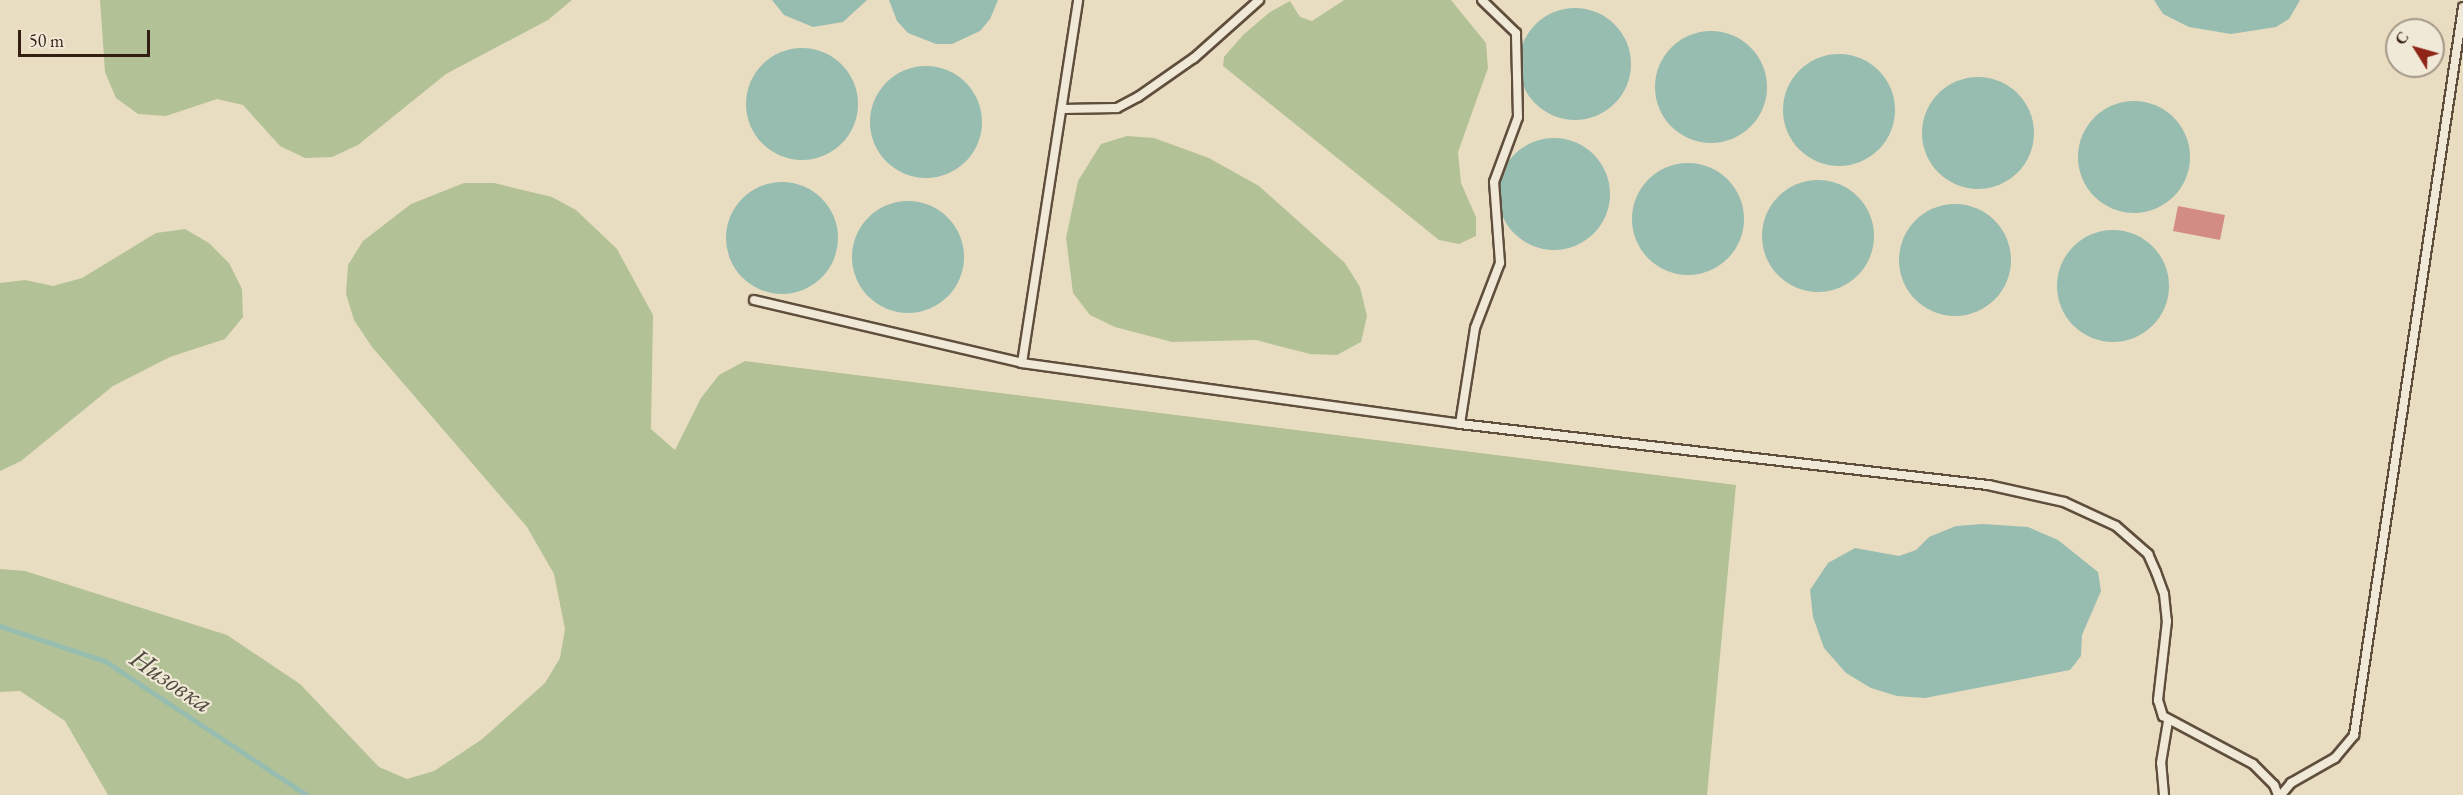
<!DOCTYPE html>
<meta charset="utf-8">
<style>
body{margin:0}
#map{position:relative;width:2463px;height:795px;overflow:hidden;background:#e9ddc1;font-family:"EB Garamond",serif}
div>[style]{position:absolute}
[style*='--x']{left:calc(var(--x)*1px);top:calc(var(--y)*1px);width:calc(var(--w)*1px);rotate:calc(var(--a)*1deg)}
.green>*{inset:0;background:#b3c296}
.water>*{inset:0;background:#97bcb0}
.round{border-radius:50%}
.stream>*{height:5px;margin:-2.5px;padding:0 2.5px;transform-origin:2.5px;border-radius:2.5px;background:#97bcb0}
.building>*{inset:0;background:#d38c84}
.roads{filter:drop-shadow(2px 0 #604e3d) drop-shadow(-2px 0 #604e3d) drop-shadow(0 2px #604e3d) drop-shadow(0 -2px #604e3d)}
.service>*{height:8px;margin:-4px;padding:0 4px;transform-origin:4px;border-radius:4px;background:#f1e9d7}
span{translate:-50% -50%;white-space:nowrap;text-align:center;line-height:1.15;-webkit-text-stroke:4.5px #f1e9d7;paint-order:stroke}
.water-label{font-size:28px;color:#514d41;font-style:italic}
.north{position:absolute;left:2385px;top:18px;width:60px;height:60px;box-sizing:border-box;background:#f1e9d7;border:2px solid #a59888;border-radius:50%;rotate:307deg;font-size:16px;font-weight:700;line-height:24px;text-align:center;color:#331e11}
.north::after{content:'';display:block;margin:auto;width:21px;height:27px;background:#8f2418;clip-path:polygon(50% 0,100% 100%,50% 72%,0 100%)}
.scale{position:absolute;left:18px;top:30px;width:132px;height:27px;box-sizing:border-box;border:3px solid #331e11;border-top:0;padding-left:8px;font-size:18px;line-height:21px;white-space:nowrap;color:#331e11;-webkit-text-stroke:4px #f1e9d7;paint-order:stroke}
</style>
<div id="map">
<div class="green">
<div style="clip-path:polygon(100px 0,572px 0,548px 20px,446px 74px,358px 145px,332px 157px,305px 158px,280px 146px,243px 105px,217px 99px,166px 116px,138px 114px,116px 98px,105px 72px)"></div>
<div style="clip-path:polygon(1344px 0,1451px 0,1486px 43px,1488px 68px,1458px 152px,1461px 183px,1476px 217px,1476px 236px,1459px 244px,1439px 240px,1223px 66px,1224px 57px,1243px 35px,1270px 12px,1290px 1px,1300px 17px,1312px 21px)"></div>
<div style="clip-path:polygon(1127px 136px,1154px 138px,1209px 158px,1259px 186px,1345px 263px,1360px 287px,1367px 316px,1361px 342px,1337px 355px,1310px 354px,1256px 340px,1172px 342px,1115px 327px,1090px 315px,1073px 293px,1066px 238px,1078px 181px,1101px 144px)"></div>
<div style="clip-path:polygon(464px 183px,494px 183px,552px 197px,576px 210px,617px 249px,653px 315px,651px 429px,675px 450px,701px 398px,719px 375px,745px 361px,1736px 485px,1707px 795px,108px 795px,65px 721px,20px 691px,0 692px,0 569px,25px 571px,227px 635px,300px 684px,379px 767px,407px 779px,434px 771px,481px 740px,545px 683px,560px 658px,565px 629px,554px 574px,527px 527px,372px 347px,354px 320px,346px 294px,348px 265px,363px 241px,411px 204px)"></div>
<div style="clip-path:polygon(185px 229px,209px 243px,229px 263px,242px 289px,243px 317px,225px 339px,170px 357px,113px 386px,21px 461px,0 471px,0 283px,25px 280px,53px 286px,82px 278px,156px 233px)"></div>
</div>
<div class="water">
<div style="clip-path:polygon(772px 0,867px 0,843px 22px,813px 27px,784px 15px)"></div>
<div style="clip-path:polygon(889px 0,998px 0,990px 19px,980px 31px,952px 44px,936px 44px,908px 33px,897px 21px)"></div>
<div style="clip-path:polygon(2154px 0,2300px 0,2289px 19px,2276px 27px,2231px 34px,2189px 27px,2163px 14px)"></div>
<div class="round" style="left:1519px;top:8px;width:112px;height:112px"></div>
<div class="round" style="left:1655px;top:31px;width:112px;height:112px"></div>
<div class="round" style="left:746px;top:48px;width:112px;height:112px"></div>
<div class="round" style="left:1783px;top:54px;width:112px;height:112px"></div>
<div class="round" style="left:870px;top:66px;width:112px;height:112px"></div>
<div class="round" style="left:1922px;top:77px;width:112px;height:112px"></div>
<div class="round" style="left:2078px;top:101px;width:112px;height:112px"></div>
<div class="round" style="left:1498px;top:138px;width:112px;height:112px"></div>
<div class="round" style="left:1632px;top:163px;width:112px;height:112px"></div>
<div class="round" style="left:1762px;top:180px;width:112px;height:112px"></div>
<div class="round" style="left:726px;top:182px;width:112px;height:112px"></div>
<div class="round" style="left:852px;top:201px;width:112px;height:112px"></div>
<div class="round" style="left:1899px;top:204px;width:112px;height:112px"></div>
<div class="round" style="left:2057px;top:230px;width:112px;height:112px"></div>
<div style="clip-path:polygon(1983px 524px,2028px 527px,2058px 540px,2098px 572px,2101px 591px,2082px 635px,2081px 656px,2070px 670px,1925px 698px,1897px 696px,1871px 688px,1846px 673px,1824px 648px,1813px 617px,1810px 590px,1828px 563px,1855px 548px,1899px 556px,1916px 550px,1929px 537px,1956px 526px)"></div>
</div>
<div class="stream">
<div style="--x:0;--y:626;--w:111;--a:18.4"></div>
<div style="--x:105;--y:661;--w:242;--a:33.6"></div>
</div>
<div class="building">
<div style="clip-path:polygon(2178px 206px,2225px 215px,2220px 240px,2173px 231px)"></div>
</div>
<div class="roads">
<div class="service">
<div style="--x:1062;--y:109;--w:55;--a:-1"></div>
<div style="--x:1117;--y:108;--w:24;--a:-28"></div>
<div style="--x:1138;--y:97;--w:68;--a:-34.9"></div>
<div style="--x:1194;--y:58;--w:87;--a:-41.7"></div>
<div style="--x:754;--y:300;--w:275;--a:13.2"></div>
<div style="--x:1022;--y:363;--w:442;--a:7.9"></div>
<div style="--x:1460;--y:424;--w:532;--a:6.59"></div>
<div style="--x:1988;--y:485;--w:78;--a:12.6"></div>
<div style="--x:2064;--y:502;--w:57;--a:24.8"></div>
<div style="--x:2116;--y:526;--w:43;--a:41.2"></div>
<div style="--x:2148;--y:554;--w:20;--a:66"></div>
<div style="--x:2156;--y:572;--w:23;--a:70"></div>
<div style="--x:2164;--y:594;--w:27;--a:84"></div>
<div style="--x:2167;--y:621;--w:80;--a:96.5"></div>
<div style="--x:2158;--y:700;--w:17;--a:73"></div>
<div style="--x:2163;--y:716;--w:102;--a:28.1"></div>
<div style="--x:2253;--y:764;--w:30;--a:45"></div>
<div style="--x:2274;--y:785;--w:11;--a:68"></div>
<div style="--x:1022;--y:363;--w:367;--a:-81.2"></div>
<div style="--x:1460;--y:424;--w:97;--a:-81.1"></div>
<div style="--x:1475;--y:328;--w:70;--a:-69"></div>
<div style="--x:1500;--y:263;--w:81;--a:-94.2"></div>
<div style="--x:1494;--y:182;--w:69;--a:-69.7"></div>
<div style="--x:1518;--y:117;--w:84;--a:-91.4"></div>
<div style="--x:1516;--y:33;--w:47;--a:-135.9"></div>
<div style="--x:2164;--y:795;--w:32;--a:-95"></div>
<div style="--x:2161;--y:763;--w:43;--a:-80.5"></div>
<div style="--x:2281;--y:795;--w:16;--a:-50"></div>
<div style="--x:2291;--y:783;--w:51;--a:-29.6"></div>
<div style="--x:2335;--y:758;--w:30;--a:-50"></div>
<div style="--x:2354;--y:735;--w:736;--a:-81.48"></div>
</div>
</div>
<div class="water-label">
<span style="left:172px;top:680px;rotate:34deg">Низовка</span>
</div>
<div class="north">С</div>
<div class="scale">50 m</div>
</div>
